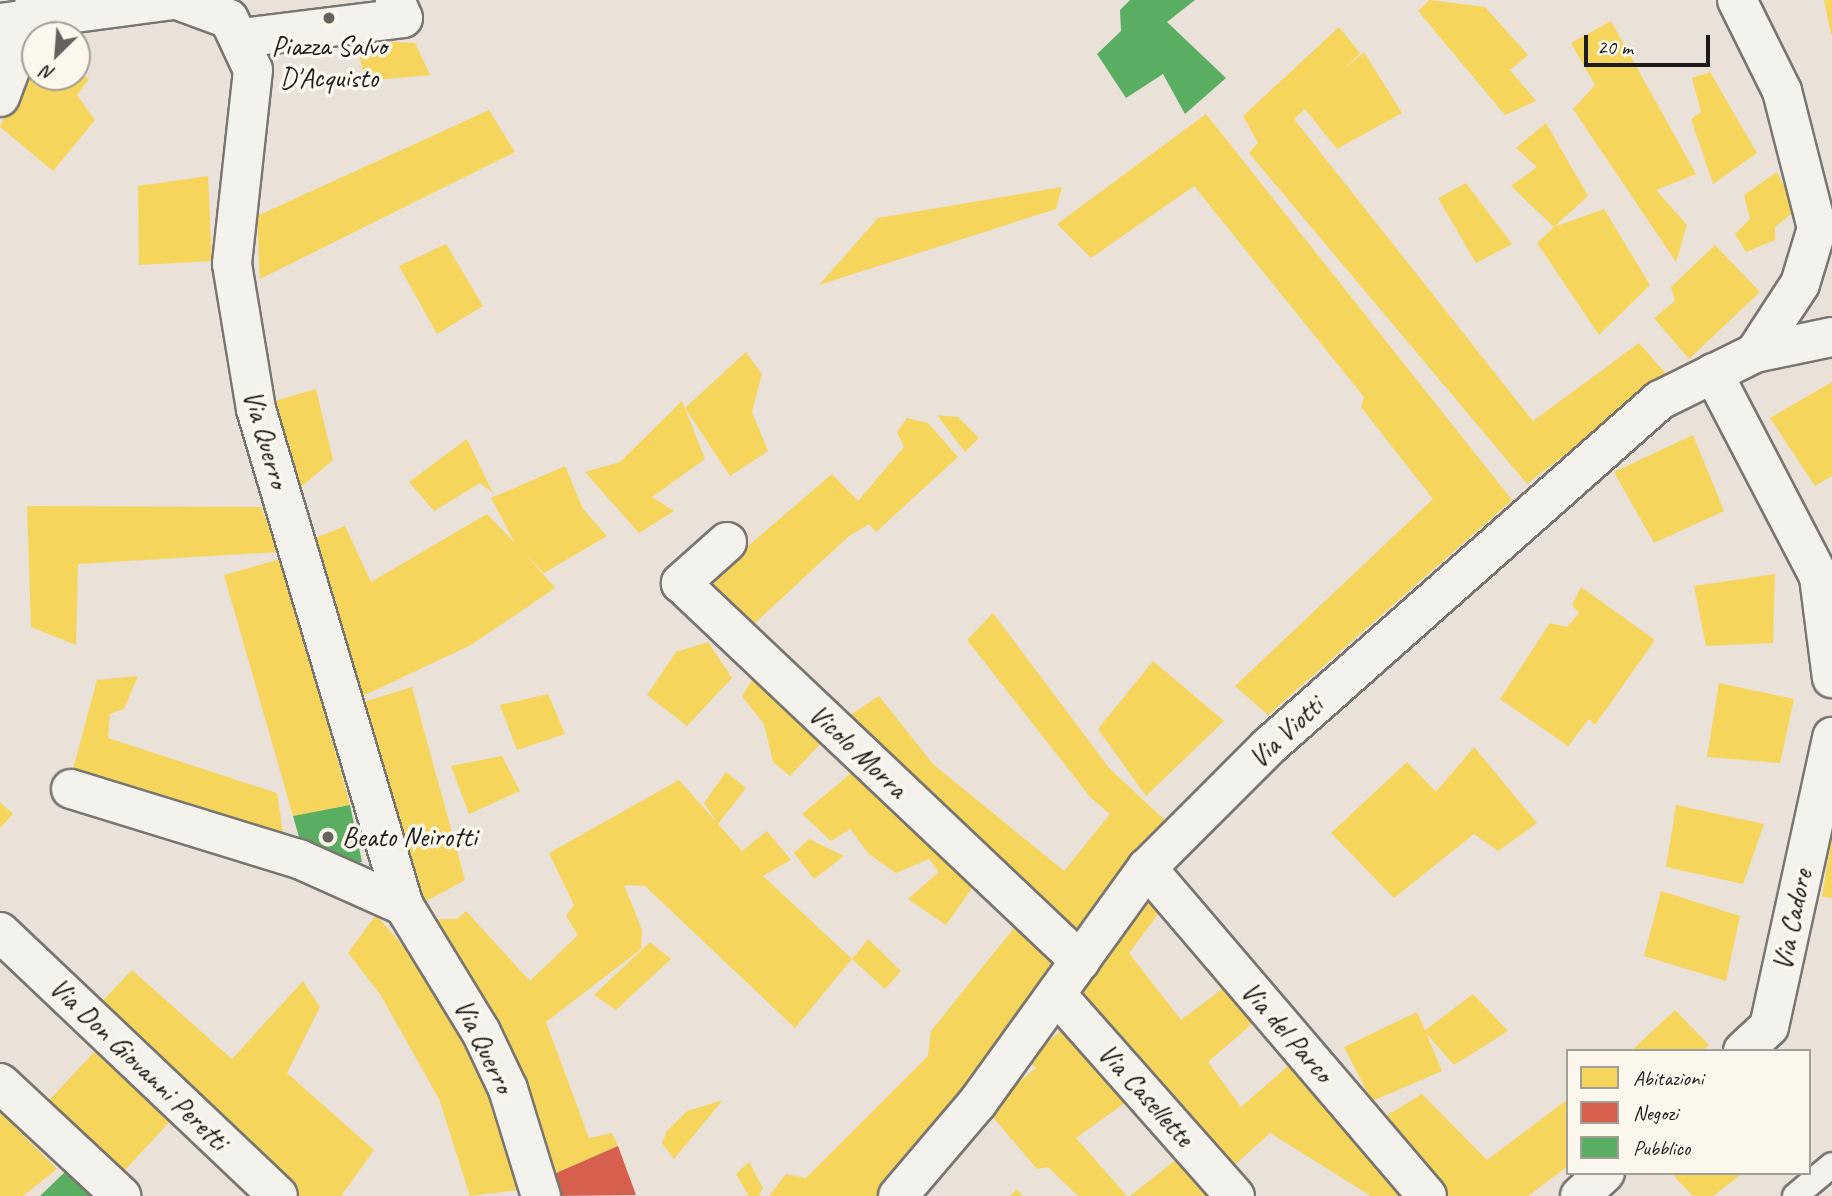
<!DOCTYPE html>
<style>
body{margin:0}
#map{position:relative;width:1832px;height:1196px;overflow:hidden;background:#eae1d8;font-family:Caveat,sans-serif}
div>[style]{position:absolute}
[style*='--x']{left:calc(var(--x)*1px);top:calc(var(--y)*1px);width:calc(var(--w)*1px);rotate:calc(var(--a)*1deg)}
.homes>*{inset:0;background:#f6d55c}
.shops>*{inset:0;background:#d6604d}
.public>*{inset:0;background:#5aae61}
.roads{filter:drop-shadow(2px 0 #797571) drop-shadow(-2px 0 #797571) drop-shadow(0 2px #797571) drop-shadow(0 -2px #797571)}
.lane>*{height:24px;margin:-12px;padding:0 12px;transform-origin:12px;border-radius:12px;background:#f4f2ed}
.street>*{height:38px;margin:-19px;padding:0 19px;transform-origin:19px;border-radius:19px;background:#f4f2ed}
.dots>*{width:19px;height:19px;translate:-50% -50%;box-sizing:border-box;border:4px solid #fbf7ec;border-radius:50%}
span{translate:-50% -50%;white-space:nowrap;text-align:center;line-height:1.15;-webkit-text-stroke:7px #fbf7ec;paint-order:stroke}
.poi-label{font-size:28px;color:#1c1c1c}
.left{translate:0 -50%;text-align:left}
.street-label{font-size:28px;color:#1c1c1c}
.legend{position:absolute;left:1566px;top:1049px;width:245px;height:126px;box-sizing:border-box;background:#fbf7ec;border:2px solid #a29f99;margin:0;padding:9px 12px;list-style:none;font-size:21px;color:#1c1c1c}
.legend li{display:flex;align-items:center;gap:14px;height:35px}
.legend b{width:35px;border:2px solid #a29f99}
.north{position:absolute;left:21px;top:21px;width:70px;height:70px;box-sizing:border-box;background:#fbf7ec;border:2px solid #a29f99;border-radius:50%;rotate:205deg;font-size:19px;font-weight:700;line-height:28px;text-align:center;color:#1c1c1c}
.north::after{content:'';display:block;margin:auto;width:24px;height:32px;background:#64615e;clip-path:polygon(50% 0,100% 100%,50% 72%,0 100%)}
.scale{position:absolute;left:1584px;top:35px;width:126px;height:32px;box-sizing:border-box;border:4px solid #1c1c1c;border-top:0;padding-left:9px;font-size:21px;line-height:24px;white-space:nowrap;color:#1c1c1c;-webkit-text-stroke:5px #fbf7ec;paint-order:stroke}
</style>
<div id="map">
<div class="homes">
<div style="clip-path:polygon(1430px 0,1485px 7px,1528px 55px,1510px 70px,1536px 101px,1505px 115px,1418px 11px)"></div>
<div style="clip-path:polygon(1824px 0,1832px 0,1832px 34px,1831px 34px)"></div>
<div style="clip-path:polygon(1611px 21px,1696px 174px,1656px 190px,1687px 225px,1676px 262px,1573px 109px,1595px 85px,1571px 43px)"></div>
<div style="clip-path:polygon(1339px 27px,1360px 53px,1343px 70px,1364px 52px,1402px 113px,1337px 149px,1305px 109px,1294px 119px,1533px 421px,1639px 343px,1667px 375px,1527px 484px,1249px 153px,1258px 143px,1243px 116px)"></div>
<div style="clip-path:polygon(356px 40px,415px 43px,430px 75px,365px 81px)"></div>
<div style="clip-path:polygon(35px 55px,35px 77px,77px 77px,77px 72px,89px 79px,77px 95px,95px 120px,53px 171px,0 127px,26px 60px)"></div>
<div style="clip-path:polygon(1710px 72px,1757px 153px,1713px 184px,1691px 119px,1701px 112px,1692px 78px)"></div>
<div style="clip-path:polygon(489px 110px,515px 152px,260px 279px,257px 216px)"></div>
<div style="clip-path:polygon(1206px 114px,1512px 500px,1268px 715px,1235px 686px,1433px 499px,1361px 407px,1364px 397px,1194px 186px,1091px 258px,1057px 224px)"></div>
<div style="clip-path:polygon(1546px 123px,1588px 196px,1554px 227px,1604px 209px,1650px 285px,1599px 335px,1537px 243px,1554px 227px,1511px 186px,1537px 167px,1516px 148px)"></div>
<div style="clip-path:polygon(1777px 172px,1796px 210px,1775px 227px,1775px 240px,1746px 252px,1735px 234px,1750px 219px,1744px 195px)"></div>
<div style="clip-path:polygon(208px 176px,212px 261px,139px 265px,138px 186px)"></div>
<div style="clip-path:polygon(1466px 183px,1512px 244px,1476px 263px,1438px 198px)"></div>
<div style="clip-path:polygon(1062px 187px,1056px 209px,819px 285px,878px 218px)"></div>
<div style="clip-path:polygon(446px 244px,483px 306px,437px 334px,399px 266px)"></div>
<div style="clip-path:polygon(1715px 245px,1760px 292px,1689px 359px,1654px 318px,1675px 301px,1671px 287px)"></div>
<div style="clip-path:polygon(746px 352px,762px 374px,752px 412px,768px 451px,730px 476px,685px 408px)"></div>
<div style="clip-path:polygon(1832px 382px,1832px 476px,1815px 486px,1770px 418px)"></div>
<div style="clip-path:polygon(316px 389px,333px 460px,295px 492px,268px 403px)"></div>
<div style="clip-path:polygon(682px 401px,705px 459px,652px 497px,674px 511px,639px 533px,585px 472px,620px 462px)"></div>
<div style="clip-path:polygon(937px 415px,958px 417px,979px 438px,965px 452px)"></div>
<div style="clip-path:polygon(907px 418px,928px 423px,958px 457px,876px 532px,869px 524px,849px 536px,742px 635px,699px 588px,832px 474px,858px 501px,904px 447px,897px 432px)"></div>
<div style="clip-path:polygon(1693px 435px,1724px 511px,1654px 543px,1614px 472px)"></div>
<div style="clip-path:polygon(467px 439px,493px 493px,480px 483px,434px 511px,409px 482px)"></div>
<div style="clip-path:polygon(565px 466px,583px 509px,607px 536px,544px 573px,525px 553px,555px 588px,471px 645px,352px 701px,308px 541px,345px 526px,371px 582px,487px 514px,515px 543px,491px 498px)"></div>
<div style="clip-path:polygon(27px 506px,261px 507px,279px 552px,78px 564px,76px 645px,31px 627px)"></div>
<div style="clip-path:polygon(281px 559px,350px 805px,293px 816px,224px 575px)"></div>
<div style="clip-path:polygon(1775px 574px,1773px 643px,1706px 646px,1694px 586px)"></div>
<div style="clip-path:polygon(1581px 587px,1655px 640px,1595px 725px,1589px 719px,1568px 746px,1500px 699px,1550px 623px,1567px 627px,1579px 613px,1572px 605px)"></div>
<div style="clip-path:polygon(993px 613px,1110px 769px,1170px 825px,1074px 942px,841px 721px,879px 696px,933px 764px,1064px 871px,1110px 814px,1091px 798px,967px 640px)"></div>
<div style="clip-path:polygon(708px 642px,732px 678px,687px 726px,647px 695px,676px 652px)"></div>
<div style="clip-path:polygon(1153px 661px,1224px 721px,1146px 796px,1098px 729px)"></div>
<div style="clip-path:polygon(757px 672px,825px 739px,790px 776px,773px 762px,764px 724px,742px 696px)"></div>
<div style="clip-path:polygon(138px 676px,124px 709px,110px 714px,108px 738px,277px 793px,285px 846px,69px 784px,97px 680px)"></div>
<div style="clip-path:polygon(1719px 683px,1794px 699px,1780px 763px,1707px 757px)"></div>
<div style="clip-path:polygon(412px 687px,465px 880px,417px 906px,357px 704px)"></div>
<div style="clip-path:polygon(548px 694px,565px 734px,517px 750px,500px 705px)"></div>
<div style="clip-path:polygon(1474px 747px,1537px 823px,1498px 851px,1474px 834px,1394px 898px,1331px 833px,1407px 762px,1436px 792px)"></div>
<div style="clip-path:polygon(502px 756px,520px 791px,469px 814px,451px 766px)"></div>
<div style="clip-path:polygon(861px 765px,977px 881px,946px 925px,908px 899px,939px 872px,929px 859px,896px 873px,869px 854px,850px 829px,831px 841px,802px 814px)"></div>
<div style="clip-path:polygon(726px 772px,746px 788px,718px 824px,704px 803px)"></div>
<div style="clip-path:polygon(679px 780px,742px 851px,767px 831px,791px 860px,763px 876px,852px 959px,868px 939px,901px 971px,885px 989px,852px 959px,795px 1028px,645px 886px,624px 885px,642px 930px,641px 949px,546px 1022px,589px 1138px,612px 1133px,618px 1146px,547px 1177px,417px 919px,457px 919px,466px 911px,530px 981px,578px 935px,566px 916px,574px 905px,549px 853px)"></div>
<div style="clip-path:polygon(0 802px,13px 814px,0 828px)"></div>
<div style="clip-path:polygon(1676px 805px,1764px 824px,1743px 884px,1666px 867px)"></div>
<div style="clip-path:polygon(1832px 833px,1832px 898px,1822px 897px)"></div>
<div style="clip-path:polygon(809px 839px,844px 856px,814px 879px,794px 853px)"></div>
<div style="clip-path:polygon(1661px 891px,1740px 916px,1726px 981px,1644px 956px)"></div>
<div style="clip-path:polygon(1149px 892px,1165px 905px,1129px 953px,1181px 1020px,1230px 983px,1261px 1016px,1208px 1062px,1241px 1107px,1297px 1058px,1418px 1196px,1371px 1196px,1270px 1133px,1227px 1172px,1073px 994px)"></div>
<div style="clip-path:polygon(376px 915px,426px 972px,484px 1062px,518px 1190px,470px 1196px,439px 1099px,380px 994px,348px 953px)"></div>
<div style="clip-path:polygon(1022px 918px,1072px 959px,882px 1196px,769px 1196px,786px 1174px,806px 1178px,928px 1056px,931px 1031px)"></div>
<div style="clip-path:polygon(650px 942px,671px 959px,616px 1010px,594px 995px)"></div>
<div style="clip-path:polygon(132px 970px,232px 1059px,303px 981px,320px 1007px,287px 1073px,374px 1150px,341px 1196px,290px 1196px,92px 1012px)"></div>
<div style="clip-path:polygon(1473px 994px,1508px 1031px,1454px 1065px,1424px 1031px)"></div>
<div style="clip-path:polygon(1675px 1010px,1709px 1045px,1702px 1051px,1631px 1051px)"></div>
<div style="clip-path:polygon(1417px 1012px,1442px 1071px,1372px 1101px,1344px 1047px)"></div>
<div style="clip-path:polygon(1069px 1024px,1129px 1100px,1076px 1138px,1127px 1196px,1078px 1196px,1048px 1167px,1037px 1169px,986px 1109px,1036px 1068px,1027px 1060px)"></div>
<div style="clip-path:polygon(99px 1047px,174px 1117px,113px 1183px,38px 1112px)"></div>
<div style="clip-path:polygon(1422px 1094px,1487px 1160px,1568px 1099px,1568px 1166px,1528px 1196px,1436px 1196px,1378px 1121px)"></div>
<div style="clip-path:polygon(723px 1100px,674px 1159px,662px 1143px,667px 1131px,687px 1111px)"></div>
<div style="clip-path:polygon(0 1112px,57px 1169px,23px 1196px,0 1196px)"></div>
<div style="clip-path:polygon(1187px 1151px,1223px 1196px,1130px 1196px)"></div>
<div style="clip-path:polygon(749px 1162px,763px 1188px,759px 1196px,749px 1196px,736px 1174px)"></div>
<div style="clip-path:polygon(1671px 1173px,1743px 1173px,1713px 1196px,1693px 1196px)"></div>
<div style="clip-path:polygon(1017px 1189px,1023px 1196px,1010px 1196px)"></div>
</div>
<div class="shops">
<div style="clip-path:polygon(618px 1146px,636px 1195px,552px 1196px,547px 1177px)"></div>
</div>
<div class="public">
<div style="clip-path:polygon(1130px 0,1195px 0,1167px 22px,1226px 78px,1185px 114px,1163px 74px,1126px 98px,1097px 54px,1121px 31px,1120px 10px)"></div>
<div style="clip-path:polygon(350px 805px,362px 862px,328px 870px,305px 858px,293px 816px)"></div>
<div style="clip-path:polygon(65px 1172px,91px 1196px,40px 1196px)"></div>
</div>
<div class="roads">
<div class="lane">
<div style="--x:1795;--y:1196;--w:48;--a:-40"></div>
</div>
<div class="street">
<div style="--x:177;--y:0;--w:55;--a:20.1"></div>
<div style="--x:229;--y:19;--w:56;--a:64.8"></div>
<div style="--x:253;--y:70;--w:195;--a:96.2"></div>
<div style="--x:232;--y:264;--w:147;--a:80.6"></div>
<div style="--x:256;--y:409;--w:519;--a:73.42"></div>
<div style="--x:404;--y:906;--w:148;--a:58.6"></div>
<div style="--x:481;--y:1032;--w:63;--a:64.7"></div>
<div style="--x:508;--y:1089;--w:112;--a:72.9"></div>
<div style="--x:1737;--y:0;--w:102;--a:63.7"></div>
<div style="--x:1782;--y:91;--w:141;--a:75.7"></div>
<div style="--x:1817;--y:228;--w:59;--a:106.9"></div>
<div style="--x:1800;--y:284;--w:82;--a:123.1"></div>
<div style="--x:0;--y:23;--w:175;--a:-7.6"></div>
<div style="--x:241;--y:38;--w:163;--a:-7"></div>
<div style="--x:403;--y:18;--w:20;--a:-114"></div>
<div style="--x:0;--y:97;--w:103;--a:-69.6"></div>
<div style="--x:1713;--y:373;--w:230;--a:62.5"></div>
<div style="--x:1819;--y:577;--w:102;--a:82.7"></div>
<div style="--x:727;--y:542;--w:62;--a:138.3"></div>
<div style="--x:681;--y:583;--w:550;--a:43.45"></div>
<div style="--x:71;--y:789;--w:239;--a:17.1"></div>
<div style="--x:299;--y:859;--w:115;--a:24.1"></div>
<div style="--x:1147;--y:868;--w:431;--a:49.5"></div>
<div style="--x:0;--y:932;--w:383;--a:43.5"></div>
<div style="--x:1056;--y:994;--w:270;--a:48.5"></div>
<div style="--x:1743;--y:1051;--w:35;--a:-43"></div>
<div style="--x:1769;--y:1027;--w:297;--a:-77.7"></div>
<div style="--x:0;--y:1083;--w:166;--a:43"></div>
<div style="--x:898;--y:1196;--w:123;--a:-49.6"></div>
<div style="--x:978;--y:1102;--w:289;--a:-54.2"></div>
<div style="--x:1147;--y:868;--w:173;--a:-45"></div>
<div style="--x:1269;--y:746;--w:522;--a:-41.51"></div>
<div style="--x:1660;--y:400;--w:106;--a:-26.3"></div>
<div style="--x:1755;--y:353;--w:79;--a:-11.7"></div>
<div style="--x:1580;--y:1196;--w:34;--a:-43"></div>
</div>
</div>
<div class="dots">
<div style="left:329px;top:18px;background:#64615e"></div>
<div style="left:328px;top:837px;background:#64615e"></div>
</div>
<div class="poi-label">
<span style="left:329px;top:62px">Piazza Salvo<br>D'Acquisto</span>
<span class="left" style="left:342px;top:837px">Beato Neirotti</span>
</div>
<div class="street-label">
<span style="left:266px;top:439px;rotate:74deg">Via Querro</span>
<span style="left:1286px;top:732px;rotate:-43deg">Via Viotti</span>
<span style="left:858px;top:751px;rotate:43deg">Vicolo Morra</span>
<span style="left:1792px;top:920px;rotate:-78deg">Via Cadore</span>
<span style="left:1287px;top:1032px;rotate:49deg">Via del Parco</span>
<span style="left:484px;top:1046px;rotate:64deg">Via Querro</span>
<span style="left:139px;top:1064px;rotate:44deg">Via Don Giovanni Peretti</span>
<span style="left:1146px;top:1095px;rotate:48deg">Via Casellette</span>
</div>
<ul class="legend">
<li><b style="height:19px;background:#f6d55c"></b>Abitazioni</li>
<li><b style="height:19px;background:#d6604d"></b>Negozi</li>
<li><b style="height:19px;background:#5aae61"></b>Pubblico</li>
</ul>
<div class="north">N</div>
<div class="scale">20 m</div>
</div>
